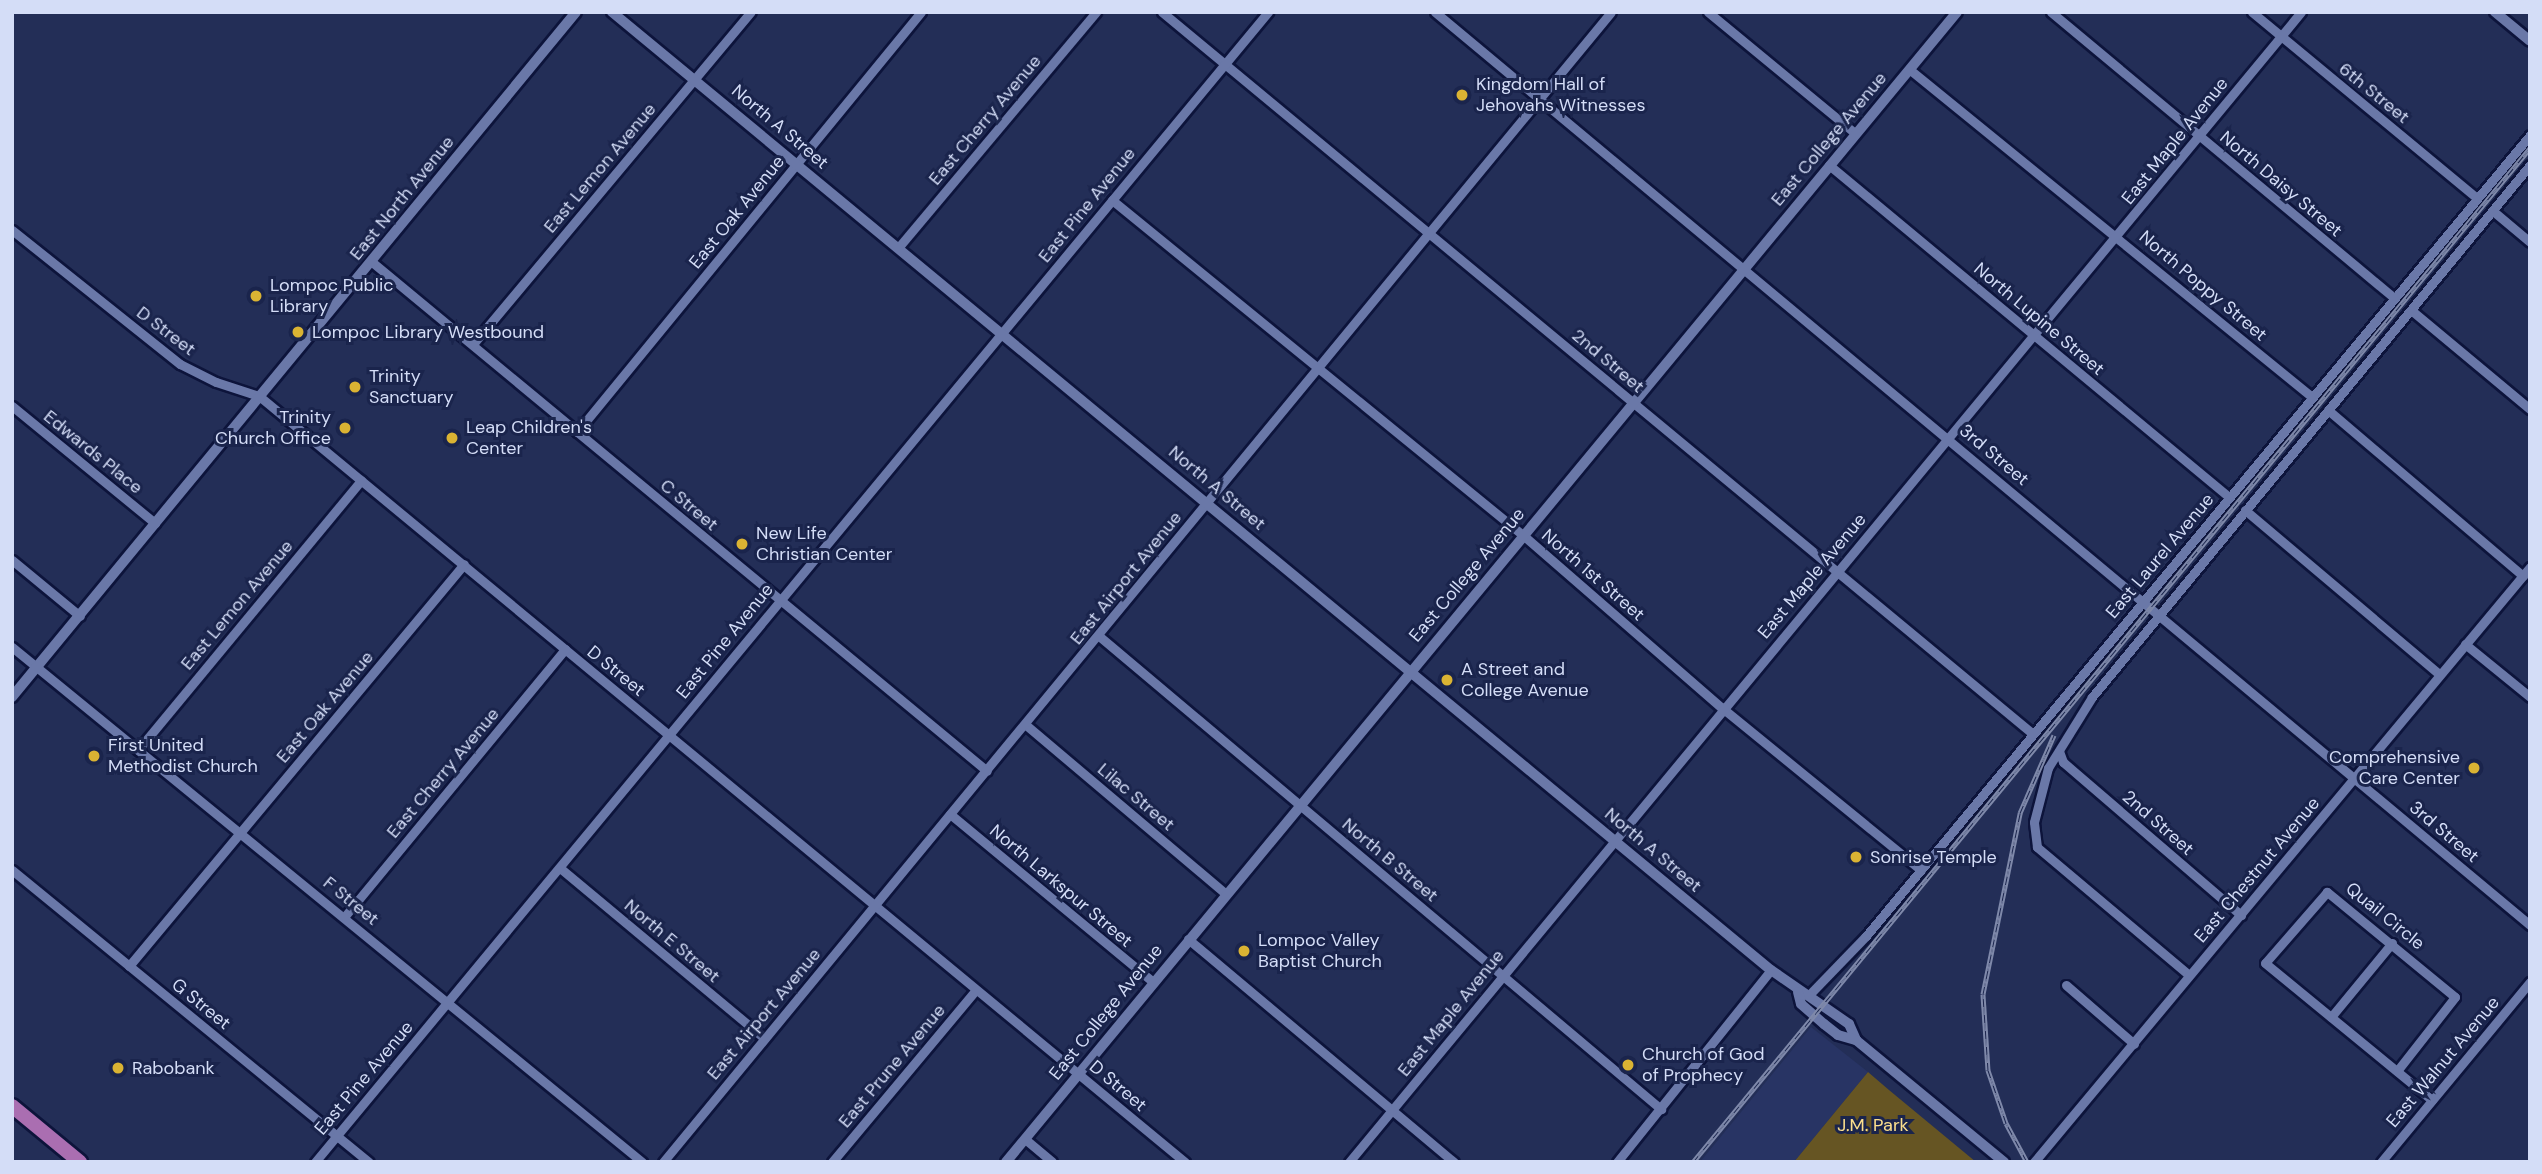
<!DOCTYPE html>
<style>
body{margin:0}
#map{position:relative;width:2542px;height:1174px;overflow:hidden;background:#232e57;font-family:"DM Sans",sans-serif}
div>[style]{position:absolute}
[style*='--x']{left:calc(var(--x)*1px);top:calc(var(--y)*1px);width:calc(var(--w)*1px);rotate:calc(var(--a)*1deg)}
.built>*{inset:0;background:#283464}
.green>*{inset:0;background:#665523}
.roads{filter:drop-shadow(2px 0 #0d143b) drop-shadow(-2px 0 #0d143b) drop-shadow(0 2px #0d143b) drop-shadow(0 -2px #0d143b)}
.minor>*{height:9px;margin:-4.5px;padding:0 4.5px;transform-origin:4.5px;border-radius:4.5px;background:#6a78a8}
.tertiary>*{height:10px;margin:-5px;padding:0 5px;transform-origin:5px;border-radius:5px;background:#6a78a8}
.trunk>*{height:14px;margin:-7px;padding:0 7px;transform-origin:7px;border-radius:7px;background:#aa6eb1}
.rail>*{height:5px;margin-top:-2.5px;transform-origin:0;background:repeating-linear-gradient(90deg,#1a244c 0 8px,#7f89aa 0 16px);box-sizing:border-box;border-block:2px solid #7f89aa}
.dots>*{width:19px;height:19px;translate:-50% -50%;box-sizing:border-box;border:4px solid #1a244c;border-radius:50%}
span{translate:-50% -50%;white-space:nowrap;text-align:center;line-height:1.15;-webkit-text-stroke:6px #1a244c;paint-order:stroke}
.poi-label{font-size:18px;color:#d4ddf7}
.left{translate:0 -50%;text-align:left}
.right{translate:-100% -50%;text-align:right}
.street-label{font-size:18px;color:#d4ddf7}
.park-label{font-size:18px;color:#fde08d}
.frame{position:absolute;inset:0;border:14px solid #d4ddf7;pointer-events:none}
</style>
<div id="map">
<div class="built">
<div style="clip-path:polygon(1811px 1027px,1868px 1072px,1794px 1162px,1700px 1162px)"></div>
</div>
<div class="green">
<div style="clip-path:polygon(1868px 1072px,1889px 1090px,1976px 1162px,1794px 1162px)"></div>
</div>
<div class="roads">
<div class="minor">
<div style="--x:1162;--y:12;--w:1131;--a:39.66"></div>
<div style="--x:1435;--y:12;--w:1426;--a:39.82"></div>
<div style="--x:1708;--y:12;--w:190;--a:39.5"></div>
<div style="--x:2051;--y:12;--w:447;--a:39.8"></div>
<div style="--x:2252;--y:12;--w:292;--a:39.6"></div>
<div style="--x:1909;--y:69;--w:520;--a:39.14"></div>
<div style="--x:1829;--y:165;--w:520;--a:39.69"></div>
<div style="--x:1112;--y:200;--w:532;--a:39.2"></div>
<div style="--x:1524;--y:536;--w:261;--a:41"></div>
<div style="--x:1721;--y:707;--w:258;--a:39.2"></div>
<div style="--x:2493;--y:211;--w:48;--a:40"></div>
<div style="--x:12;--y:230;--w:215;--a:38.6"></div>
<div style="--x:180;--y:364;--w:40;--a:26.6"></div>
<div style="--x:216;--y:382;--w:45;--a:18"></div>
<div style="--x:259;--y:396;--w:1202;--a:39.6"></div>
<div style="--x:898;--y:248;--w:308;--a:-50"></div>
<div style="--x:372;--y:262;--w:798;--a:39.61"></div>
<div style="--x:2411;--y:310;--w:155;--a:39.8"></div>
<div style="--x:473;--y:344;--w:433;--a:-50.1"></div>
<div style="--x:12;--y:406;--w:185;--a:39.3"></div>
<div style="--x:2328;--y:410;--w:256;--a:40.4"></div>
<div style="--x:577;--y:432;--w:543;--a:-50.68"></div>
<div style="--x:2245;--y:510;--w:254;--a:40.2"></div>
<div style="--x:12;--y:560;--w:88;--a:39.5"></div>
<div style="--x:1099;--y:636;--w:735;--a:40.09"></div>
<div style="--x:2465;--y:644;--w:84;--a:39.2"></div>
<div style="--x:12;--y:647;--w:814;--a:39.26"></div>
<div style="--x:1026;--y:725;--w:260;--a:40.2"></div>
<div style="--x:138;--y:750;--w:350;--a:-50.4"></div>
<div style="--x:2059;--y:751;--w:12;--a:70"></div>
<div style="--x:2063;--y:762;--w:235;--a:40.7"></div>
<div style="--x:950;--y:814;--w:264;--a:39.6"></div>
<div style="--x:560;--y:868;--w:266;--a:39.8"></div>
<div style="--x:12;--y:870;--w:461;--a:39.3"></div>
<div style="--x:345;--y:916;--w:346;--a:-50.5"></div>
<div style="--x:1188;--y:939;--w:347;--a:40"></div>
<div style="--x:129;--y:966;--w:523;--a:-50.19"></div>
<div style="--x:2189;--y:975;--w:199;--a:-139.9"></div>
<div style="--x:2037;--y:847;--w:25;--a:-97"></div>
<div style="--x:2034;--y:822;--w:56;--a:-75.5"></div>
<div style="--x:2048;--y:768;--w:84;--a:-58.2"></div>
<div style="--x:2092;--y:697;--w:689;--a:-50.54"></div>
<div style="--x:2066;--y:985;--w:90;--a:40.9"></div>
<div style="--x:1810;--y:994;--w:81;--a:-46"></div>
<div style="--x:1866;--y:936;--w:1040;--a:-50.34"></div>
<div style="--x:2331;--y:1017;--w:96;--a:-50.5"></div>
<div style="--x:2397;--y:1071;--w:94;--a:-51.9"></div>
<div style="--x:2455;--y:997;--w:166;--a:-140.6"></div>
<div style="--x:2327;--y:892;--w:94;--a:131.1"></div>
<div style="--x:2265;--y:963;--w:216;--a:39.4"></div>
<div style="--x:1025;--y:1139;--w:35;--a:40"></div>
<div style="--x:315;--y:1162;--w:1494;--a:-50.35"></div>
<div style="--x:663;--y:1162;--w:1490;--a:-50.5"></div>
<div style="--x:832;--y:1162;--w:224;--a:-50.1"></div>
<div style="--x:1349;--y:1162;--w:1493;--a:-50.38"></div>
<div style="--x:1617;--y:1162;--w:246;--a:-51.3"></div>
<div style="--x:2034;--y:1162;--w:775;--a:-50.18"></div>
<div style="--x:2381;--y:1162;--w:234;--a:-50.4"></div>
</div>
<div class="tertiary">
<div style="--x:612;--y:12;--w:1504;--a:39.58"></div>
<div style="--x:1771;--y:970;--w:95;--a:34.7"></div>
<div style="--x:1849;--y:1024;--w:17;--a:66"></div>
<div style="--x:1856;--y:1040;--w:192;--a:39.5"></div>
<div style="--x:2495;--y:12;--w:45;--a:39.6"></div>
<div style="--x:12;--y:697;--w:887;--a:-50.53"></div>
<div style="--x:1798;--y:992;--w:12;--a:76"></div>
<div style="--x:1801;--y:1004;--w:30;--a:41"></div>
<div style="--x:1824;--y:1024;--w:18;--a:38"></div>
<div style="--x:1838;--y:1035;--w:19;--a:16"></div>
<div style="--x:1006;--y:1162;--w:1492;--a:-50.41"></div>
</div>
<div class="trunk">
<div style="--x:12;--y:1106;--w:88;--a:39.5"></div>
</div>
</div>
<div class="rail">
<div style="--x:1693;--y:1162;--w:1315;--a:-50.46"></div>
<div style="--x:2027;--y:1162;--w:44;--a:-118.3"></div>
<div style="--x:2006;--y:1123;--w:56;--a:-108.8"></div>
<div style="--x:1988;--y:1070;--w:76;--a:-93.8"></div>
<div style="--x:1983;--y:994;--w:185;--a:-78.4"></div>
<div style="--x:2020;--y:813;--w:85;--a:-66.4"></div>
</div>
<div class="dots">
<div style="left:1462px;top:95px;background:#dab333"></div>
<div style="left:256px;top:296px;background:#dab333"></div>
<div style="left:298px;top:332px;background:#dab333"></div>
<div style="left:355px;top:387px;background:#dab333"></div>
<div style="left:345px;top:428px;background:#dab333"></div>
<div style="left:452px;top:438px;background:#dab333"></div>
<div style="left:742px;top:544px;background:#dab333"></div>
<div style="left:1447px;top:680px;background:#dab333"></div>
<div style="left:94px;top:756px;background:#dab333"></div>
<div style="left:2474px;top:768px;background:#dab333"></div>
<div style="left:1856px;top:857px;background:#dab333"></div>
<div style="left:1244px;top:951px;background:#dab333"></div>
<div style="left:1628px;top:1065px;background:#dab333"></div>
<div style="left:118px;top:1068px;background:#dab333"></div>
</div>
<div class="poi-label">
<span class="left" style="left:1476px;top:95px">Kingdom Hall of<br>Jehovahs Witnesses</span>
<span class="left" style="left:270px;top:296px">Lompoc Public<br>Library</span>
<span class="left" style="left:312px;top:332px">Lompoc Library Westbound</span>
<span class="left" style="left:369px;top:387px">Trinity<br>Sanctuary</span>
<span class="right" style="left:331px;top:428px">Trinity<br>Church Office</span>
<span class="left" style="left:466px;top:438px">Leap Children's<br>Center</span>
<span class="left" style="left:756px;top:544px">New Life<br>Christian Center</span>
<span class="left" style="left:1461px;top:680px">A Street and<br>College Avenue</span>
<span class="left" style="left:108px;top:756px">First United<br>Methodist Church</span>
<span class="right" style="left:2460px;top:768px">Comprehensive<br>Care Center</span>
<span class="left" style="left:1870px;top:857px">Sonrise Temple</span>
<span class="left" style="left:1258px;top:951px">Lompoc Valley<br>Baptist Church</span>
<span class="left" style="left:1642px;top:1065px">Church of God<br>of Prophecy</span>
<span class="left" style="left:132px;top:1068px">Rabobank</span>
</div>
<div class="street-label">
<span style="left:2374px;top:93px;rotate:39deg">6th Street</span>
<span style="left:985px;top:120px;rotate:-50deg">East Cherry Avenue</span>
<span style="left:780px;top:127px;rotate:40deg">North A Street</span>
<span style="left:1829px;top:139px;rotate:-50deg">East College Avenue</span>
<span style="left:2175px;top:141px;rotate:-51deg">East Maple Avenue</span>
<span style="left:600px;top:168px;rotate:-50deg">East Lemon Avenue</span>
<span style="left:2281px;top:184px;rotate:40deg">North Daisy Street</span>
<span style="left:402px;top:198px;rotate:-51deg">East North Avenue</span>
<span style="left:1087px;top:205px;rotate:-51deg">East Pine Avenue</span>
<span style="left:737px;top:212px;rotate:-51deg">East Oak Avenue</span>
<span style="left:2203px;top:286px;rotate:40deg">North Poppy Street</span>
<span style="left:2039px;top:319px;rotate:40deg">North Lupine Street</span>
<span style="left:166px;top:331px;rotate:37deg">D Street</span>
<span style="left:1608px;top:361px;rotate:40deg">2nd Street</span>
<span style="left:93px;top:452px;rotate:39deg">Edwards Place</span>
<span style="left:1994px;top:455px;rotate:40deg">3rd Street</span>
<span style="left:1217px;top:488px;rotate:40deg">North A Street</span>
<span style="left:689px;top:505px;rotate:40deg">C Street</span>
<span style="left:2160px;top:556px;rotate:-50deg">East Laurel Avenue</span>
<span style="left:1467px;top:575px;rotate:-50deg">East College Avenue</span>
<span style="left:1593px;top:575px;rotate:41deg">North 1st Street</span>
<span style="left:1812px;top:576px;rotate:-50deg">East Maple Avenue</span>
<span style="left:1126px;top:578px;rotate:-51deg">East Airport Avenue</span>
<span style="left:237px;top:605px;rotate:-50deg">East Lemon Avenue</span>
<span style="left:725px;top:641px;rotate:-51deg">East Pine Avenue</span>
<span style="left:616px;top:671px;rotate:39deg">D Street</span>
<span style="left:325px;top:707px;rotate:-50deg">East Oak Avenue</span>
<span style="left:443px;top:773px;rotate:-50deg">East Cherry Avenue</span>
<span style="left:1136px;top:797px;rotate:40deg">Lilac Street</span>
<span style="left:2158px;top:823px;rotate:41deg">2nd Street</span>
<span style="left:2444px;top:832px;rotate:40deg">3rd Street</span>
<span style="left:1653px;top:850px;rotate:40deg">North A Street</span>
<span style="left:1390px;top:860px;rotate:40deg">North B Street</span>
<span style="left:2257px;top:870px;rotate:-50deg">East Chestnut Avenue</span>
<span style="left:1061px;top:886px;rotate:40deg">North Larkspur Street</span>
<span style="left:351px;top:901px;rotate:39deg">F Street</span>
<span style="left:2385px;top:916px;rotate:39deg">Quail Circle</span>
<span style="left:672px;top:941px;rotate:40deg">North E Street</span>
<span style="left:201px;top:1004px;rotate:39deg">G Street</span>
<span style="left:1106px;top:1012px;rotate:-51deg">East College Avenue</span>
<span style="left:1451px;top:1013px;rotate:-51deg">East Maple Avenue</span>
<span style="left:764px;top:1014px;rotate:-50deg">East Airport Avenue</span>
<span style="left:2443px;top:1062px;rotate:-50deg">East Walnut Avenue</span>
<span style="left:892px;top:1066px;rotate:-50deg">East Prune Avenue</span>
<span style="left:364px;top:1078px;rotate:-50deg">East Pine Avenue</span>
<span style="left:1118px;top:1086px;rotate:40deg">D Street</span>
</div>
<div class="park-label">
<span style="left:1873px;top:1125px">J.M. Park</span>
</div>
<div class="frame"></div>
</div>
